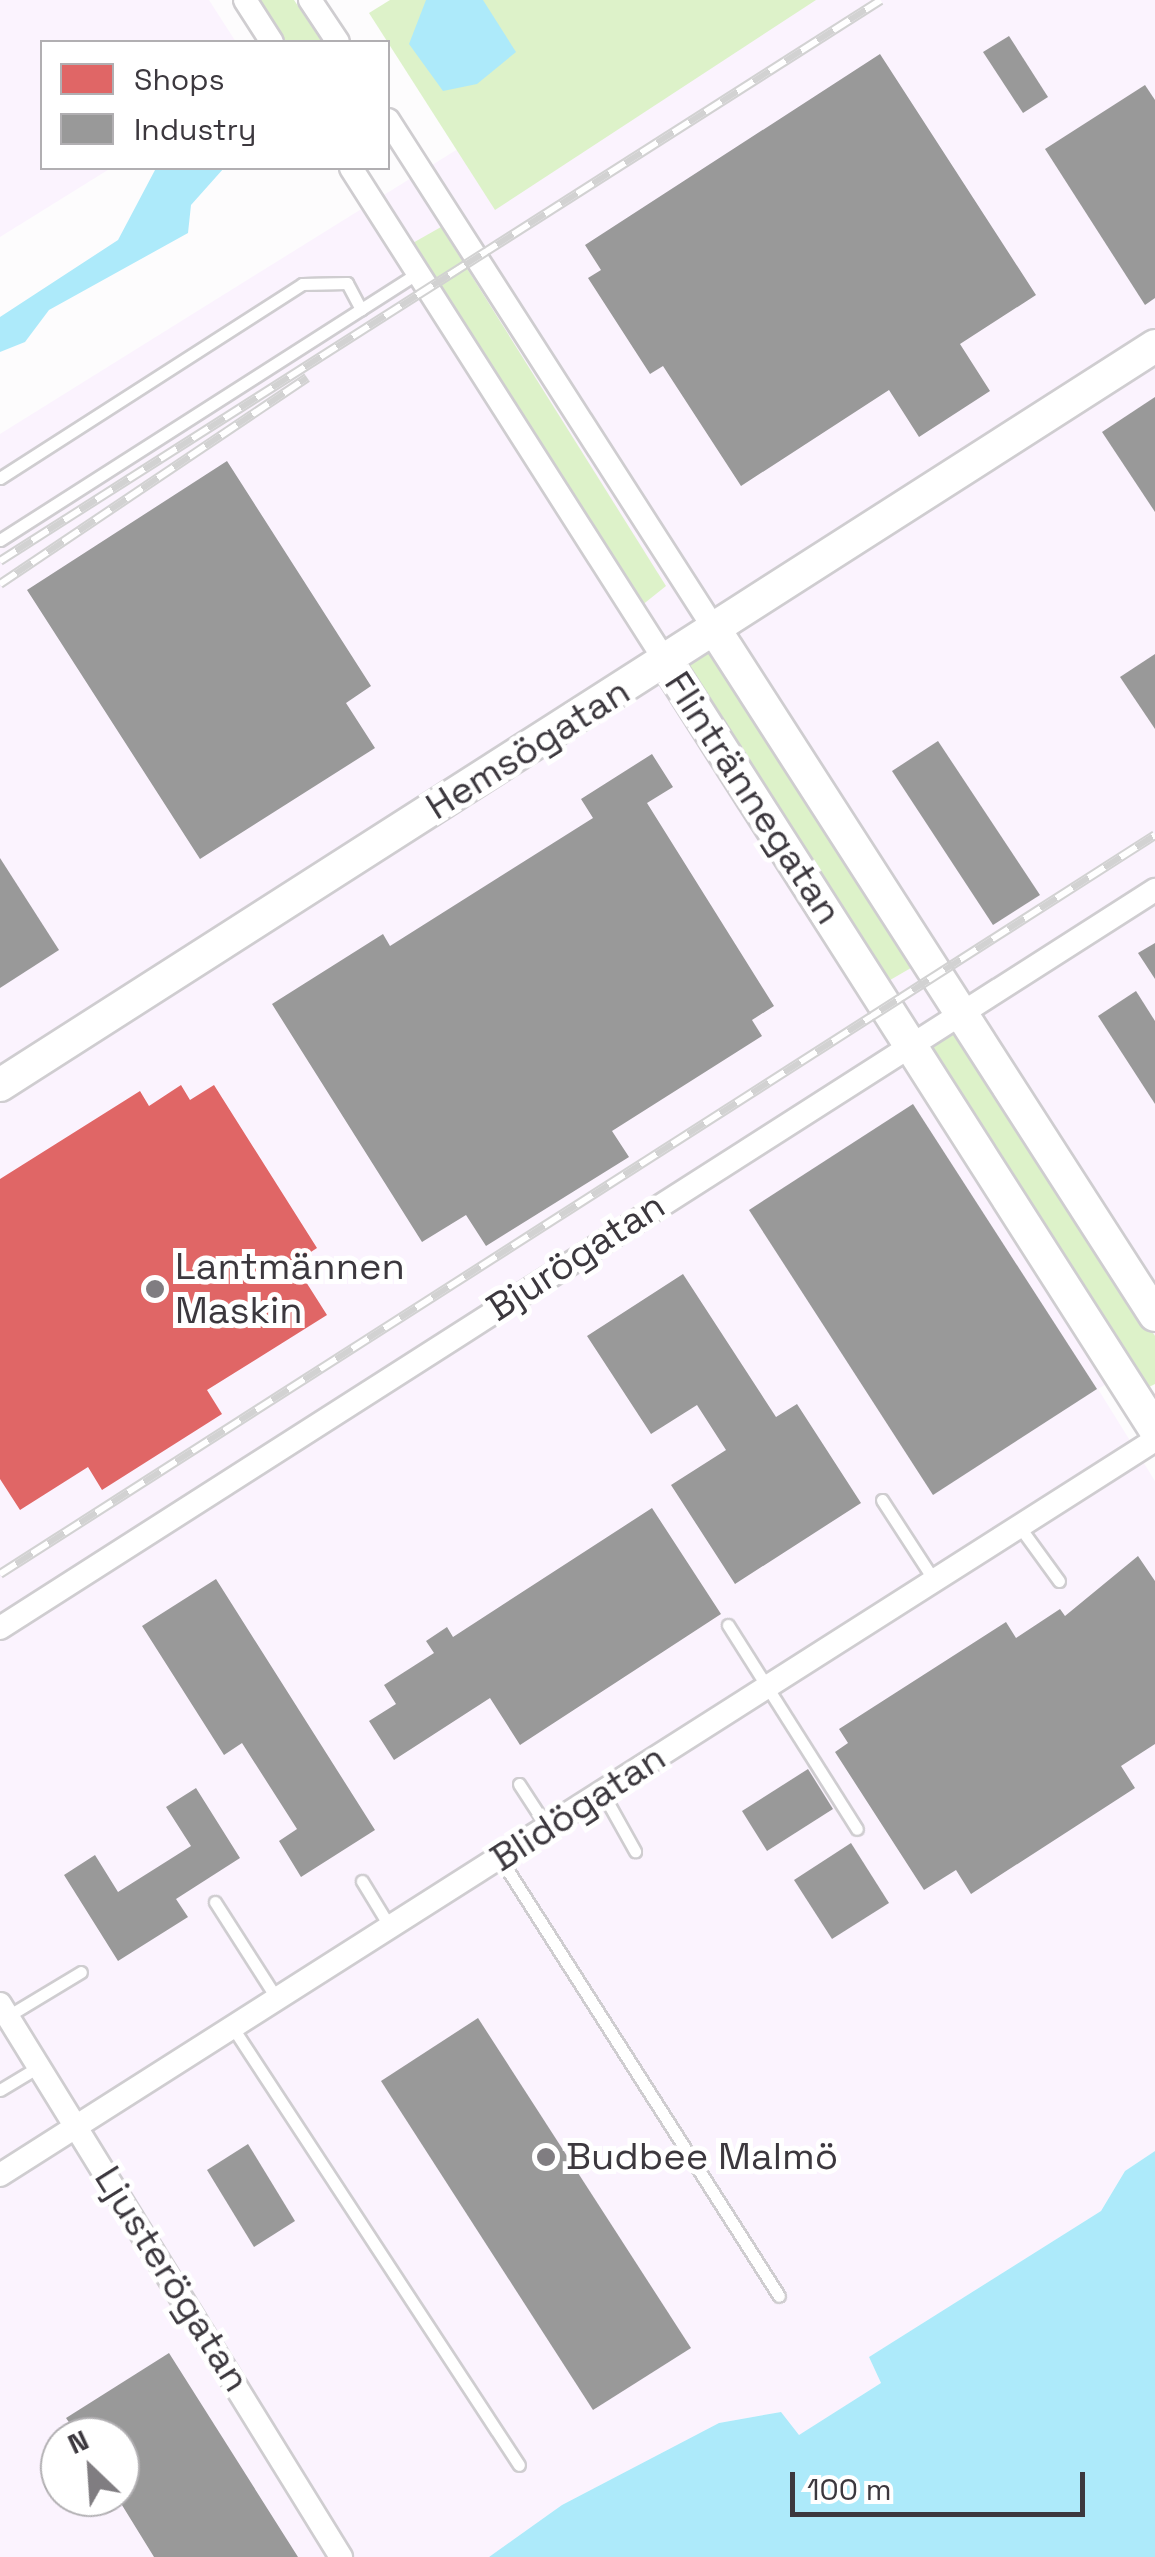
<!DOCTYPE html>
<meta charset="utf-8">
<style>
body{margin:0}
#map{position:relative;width:1155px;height:2557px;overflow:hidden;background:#fdfcfd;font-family:"Space Grotesk",sans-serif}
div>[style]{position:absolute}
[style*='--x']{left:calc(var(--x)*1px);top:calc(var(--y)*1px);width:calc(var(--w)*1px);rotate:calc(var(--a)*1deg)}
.built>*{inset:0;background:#fbf3fe}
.green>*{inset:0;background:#ddf2c9}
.water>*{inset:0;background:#adeafa}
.shops>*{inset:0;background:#e06666}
.industry>*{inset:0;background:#999}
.roads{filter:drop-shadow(2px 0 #cfcdd0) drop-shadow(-2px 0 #cfcdd0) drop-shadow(0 2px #cfcdd0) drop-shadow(0 -2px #cfcdd0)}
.lane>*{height:11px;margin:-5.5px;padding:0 5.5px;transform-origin:5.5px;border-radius:5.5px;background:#fff}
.street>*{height:22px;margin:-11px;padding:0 11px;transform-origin:11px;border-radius:11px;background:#fff}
.secondary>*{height:32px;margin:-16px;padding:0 16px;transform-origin:16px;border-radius:16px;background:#fff}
.rail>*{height:10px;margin-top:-5px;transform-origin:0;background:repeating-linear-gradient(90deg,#fff 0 19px,#d2d2d2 0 38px);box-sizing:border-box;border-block:2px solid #d2d2d2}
.dots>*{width:28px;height:28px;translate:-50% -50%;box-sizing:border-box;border:5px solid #fff;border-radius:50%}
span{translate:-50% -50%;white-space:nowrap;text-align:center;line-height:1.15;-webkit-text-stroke:10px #fff;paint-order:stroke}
.street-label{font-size:38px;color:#3c383e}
.poi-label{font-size:38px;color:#3c383e}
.left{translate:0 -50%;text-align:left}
.legend{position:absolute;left:40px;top:40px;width:350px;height:130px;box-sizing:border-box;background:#fff;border:2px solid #b1afb2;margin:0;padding:12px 18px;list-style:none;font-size:30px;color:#3c383e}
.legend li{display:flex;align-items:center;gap:20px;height:50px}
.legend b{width:50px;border:2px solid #b1afb2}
.north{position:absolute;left:40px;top:2417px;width:100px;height:100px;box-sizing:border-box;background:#fff;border:2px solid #b1afb2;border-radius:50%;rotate:335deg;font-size:28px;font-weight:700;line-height:40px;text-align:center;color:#3c383e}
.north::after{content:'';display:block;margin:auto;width:35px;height:45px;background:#807d81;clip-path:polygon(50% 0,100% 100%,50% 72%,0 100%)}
.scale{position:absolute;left:790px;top:2472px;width:295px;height:45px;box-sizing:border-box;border:5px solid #3c383e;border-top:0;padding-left:12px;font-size:30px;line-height:35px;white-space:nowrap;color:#3c383e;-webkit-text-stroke:8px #fff;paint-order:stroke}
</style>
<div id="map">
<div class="built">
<div style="clip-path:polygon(0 0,209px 0,236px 42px,42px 42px,42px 168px,111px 168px,0 237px)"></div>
<div style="clip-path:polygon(evenodd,697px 0,1155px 0,1155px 1355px,1098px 1389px,1155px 1481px,1155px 2151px,1125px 2171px,1101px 2211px,869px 2357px,881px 2383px,798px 2436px,780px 2412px,719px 2423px,562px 2505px,489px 2557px,0 2557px,0 434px,697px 0,60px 2437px,120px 2437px,120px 2497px,60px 2497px,60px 2437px)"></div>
</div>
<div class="green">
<div style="clip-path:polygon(259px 0,294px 0,322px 42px,286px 42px)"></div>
<div style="clip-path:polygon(390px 0,816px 0,495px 210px,369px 13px)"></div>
<div style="clip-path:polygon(441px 227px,666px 586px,641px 606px,411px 244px)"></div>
<div style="clip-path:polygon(710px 647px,916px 965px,885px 983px,681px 665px)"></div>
<div style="clip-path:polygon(955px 1025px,1155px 1336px,1155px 1384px,1145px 1389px,923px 1046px)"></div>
</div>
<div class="water">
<div style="clip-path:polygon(426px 0,483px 0,516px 52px,477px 84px,443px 91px,409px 44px)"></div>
<div style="clip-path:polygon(224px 168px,191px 205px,188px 233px,49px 310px,25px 342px,0 352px,0 317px,118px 240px,155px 170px)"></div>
<div style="clip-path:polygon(1155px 2151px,1155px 2557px,489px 2557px,562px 2505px,719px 2423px,781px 2412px,799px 2435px,881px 2383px,869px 2357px,1101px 2211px,1125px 2171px)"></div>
</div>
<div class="shops">
<div style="clip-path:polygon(181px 1085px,190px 1100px,214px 1085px,317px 1248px,294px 1263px,327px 1315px,207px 1390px,222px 1414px,102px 1490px,88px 1467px,20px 1510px,0 1479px,0 1179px,140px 1091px,149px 1106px)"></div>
</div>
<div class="industry">
<div style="clip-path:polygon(1009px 36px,1048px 97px,1023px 113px,983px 52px)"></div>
<div style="clip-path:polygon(880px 54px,1036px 295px,960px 344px,990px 391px,919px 437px,889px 390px,741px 486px,663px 366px,650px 374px,588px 278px,601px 270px,585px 245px)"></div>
<div style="clip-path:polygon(1145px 85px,1155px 100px,1155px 298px,1145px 305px,1045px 149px)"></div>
<div style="clip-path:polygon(1155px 397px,1155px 512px,1102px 432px)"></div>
<div style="clip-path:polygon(227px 461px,371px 686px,346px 703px,375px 748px,200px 859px,27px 590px)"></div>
<div style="clip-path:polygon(1155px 654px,1155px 729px,1120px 677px)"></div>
<div style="clip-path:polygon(938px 741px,1040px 895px,993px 925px,892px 771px)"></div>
<div style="clip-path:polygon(652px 754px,673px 787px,647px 803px,774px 1006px,752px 1020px,762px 1036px,612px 1131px,629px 1157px,486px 1246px,466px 1215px,422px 1242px,272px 1004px,383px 934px,390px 946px,593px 818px,581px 799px)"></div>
<div style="clip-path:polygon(0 858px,59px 950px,0 988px)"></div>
<div style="clip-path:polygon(1155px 943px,1155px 979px,1138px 953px)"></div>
<div style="clip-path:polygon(1136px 991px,1155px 1021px,1155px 1104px,1098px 1016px)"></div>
<div style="clip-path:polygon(913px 1104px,1097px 1389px,933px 1495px,749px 1210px)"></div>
<div style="clip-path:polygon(683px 1274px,776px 1417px,797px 1404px,861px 1503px,735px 1584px,671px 1485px,726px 1450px,697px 1405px,651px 1434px,587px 1336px)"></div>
<div style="clip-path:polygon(652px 1508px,721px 1614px,520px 1745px,490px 1698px,394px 1760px,369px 1721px,396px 1704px,384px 1685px,434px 1653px,426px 1641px,447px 1627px,453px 1637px)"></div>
<div style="clip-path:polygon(1138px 1556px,1155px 1581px,1155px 1744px,1121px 1766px,1135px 1788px,971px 1894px,956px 1870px,924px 1890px,835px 1752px,848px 1743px,839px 1729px,1006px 1622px,1016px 1638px,1060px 1609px,1065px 1616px)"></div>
<div style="clip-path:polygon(216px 1579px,375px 1830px,301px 1877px,279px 1841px,297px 1829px,242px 1743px,224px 1755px,142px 1626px)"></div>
<div style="clip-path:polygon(808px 1769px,833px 1809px,767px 1851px,742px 1811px)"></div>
<div style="clip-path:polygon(196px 1788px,240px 1858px,176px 1899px,188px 1917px,118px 1961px,64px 1875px,95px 1855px,118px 1892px,191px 1846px,166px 1807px)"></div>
<div style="clip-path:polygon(851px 1843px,889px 1903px,832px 1939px,794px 1880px)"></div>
<div style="clip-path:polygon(478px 2018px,691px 2348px,593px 2410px,381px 2081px)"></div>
<div style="clip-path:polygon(248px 2144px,295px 2221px,254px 2247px,207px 2170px)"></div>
<div style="clip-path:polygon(169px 2353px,298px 2557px,154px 2557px,117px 2497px,120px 2437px,79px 2437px,66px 2418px)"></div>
</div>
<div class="roads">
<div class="lane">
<div style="--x:0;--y:478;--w:359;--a:-32.7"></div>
<div style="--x:302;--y:284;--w:45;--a:-1.3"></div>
<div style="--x:347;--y:283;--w:30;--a:62"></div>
<div style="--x:0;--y:540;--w:496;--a:-32.6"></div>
<div style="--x:882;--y:1500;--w:95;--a:57"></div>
<div style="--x:1019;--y:1526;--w:68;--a:54"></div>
<div style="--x:728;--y:1625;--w:241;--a:57.7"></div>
<div style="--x:519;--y:1784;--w:51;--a:56.9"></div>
<div style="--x:602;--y:1792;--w:68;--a:60.8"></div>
<div style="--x:500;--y:1858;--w:519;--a:57.5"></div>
<div style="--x:362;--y:1881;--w:54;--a:58.7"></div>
<div style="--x:215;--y:1902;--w:115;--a:57.4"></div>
<div style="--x:8;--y:2016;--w:85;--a:-31.1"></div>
<div style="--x:233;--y:2028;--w:522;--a:56.8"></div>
<div style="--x:0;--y:2090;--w:47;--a:-31"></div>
</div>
<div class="street">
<div style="--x:245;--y:0;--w:50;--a:57.3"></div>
<div style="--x:310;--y:0;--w:50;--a:56.3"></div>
<div style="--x:388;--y:120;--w:606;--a:57.33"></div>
<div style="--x:351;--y:168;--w:586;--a:57.48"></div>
<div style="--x:0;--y:1628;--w:1371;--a:-32.58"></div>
<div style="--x:0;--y:2004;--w:650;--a:58.34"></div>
<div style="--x:0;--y:2175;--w:1369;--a:-32.47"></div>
</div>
<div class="secondary">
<div style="--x:715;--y:630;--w:814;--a:57.29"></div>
<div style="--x:666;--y:662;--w:910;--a:57.48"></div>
<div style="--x:0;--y:1085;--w:1371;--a:-32.61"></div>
</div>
</div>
<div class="rail">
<div style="--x:0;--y:561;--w:1044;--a:-32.49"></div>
<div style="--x:0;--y:584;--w:370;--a:-33.9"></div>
<div style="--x:0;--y:1574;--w:1371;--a:-32.61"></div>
</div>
<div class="dots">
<div style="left:155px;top:1289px;background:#807d81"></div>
<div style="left:546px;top:2157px;background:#807d81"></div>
</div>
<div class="street-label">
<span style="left:528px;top:749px;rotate:-32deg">Hemsögatan</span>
<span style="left:753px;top:798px;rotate:57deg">Flintrännegatan</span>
<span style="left:576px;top:1257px;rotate:-33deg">Bjurögatan</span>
<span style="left:578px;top:1808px;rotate:-33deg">Blidögatan</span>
<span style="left:172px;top:2279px;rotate:58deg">Ljusterögatan</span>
</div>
<div class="poi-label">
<span class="left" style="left:175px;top:1289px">Lantmännen<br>Maskin</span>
<span class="left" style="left:566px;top:2157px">Budbee Malmö</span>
</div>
<ul class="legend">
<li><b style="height:28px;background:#e06666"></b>Shops</li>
<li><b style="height:28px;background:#999"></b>Industry</li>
</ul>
<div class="north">N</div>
<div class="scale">100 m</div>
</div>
